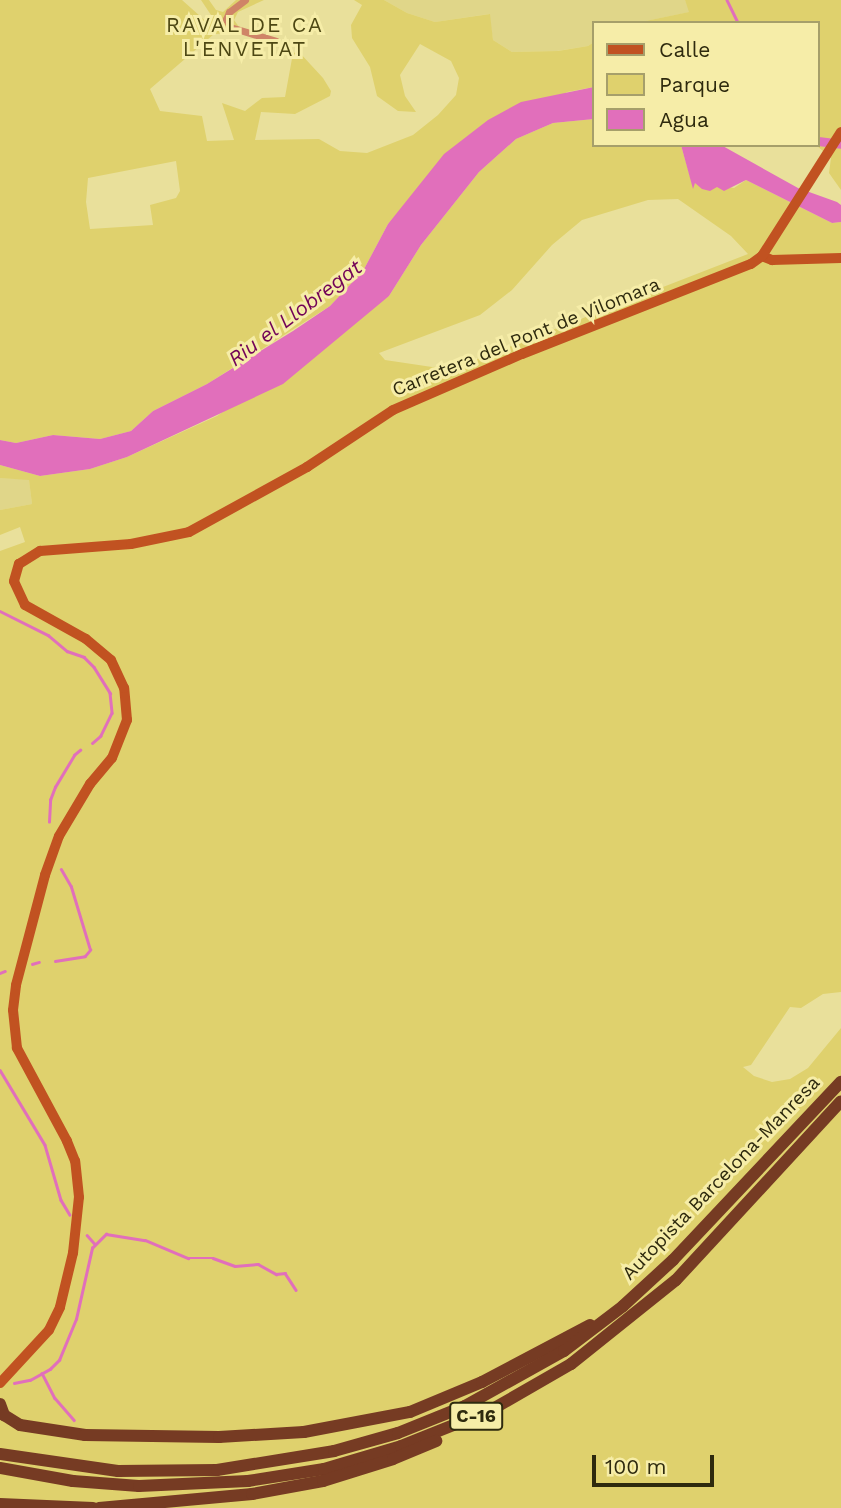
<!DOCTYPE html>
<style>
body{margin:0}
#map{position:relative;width:841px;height:1508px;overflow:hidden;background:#e9e09b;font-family:"Work Sans",sans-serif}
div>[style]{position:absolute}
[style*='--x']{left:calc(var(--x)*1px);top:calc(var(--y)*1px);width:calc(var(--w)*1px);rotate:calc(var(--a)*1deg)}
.built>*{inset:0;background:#e0d689}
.green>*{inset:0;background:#dfd16d}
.water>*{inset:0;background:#e16fbb}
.stream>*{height:2.5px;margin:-1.25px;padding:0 1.25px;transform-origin:1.25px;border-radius:1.25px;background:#e16fbb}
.canal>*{height:9px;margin:-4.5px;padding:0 4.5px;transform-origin:4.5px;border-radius:4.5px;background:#e16fbb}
.street>*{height:7px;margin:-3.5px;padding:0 3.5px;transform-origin:3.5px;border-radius:3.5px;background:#cf8467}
.secondary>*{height:10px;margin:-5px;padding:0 5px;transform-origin:5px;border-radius:5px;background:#c15221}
.highway>*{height:12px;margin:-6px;padding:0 6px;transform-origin:6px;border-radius:6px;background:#763b23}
span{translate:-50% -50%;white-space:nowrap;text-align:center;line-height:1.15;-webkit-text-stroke:6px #f6eda8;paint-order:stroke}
.shield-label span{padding:2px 5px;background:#f6eda8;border:2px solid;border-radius:5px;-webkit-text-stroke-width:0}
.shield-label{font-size:18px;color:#2e2a0e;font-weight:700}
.street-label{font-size:19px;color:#2e2a0e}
.neighbourhood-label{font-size:21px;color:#4d4713;letter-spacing:2px}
.water-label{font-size:21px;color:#720357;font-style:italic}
.legend{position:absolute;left:592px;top:21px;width:228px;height:126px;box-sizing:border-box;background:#f6eda8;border:2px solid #a69f6a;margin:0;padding:9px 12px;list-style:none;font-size:21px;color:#2e2a0e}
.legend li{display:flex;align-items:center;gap:14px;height:35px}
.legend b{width:35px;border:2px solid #a69f6a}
.scale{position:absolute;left:592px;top:1455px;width:122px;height:32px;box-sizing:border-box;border:4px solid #2e2a0e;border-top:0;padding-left:9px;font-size:21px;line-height:24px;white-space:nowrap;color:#2e2a0e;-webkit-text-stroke:5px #f6eda8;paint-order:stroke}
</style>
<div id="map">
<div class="built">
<div style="clip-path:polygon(384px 0,685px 0,690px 12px,636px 23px,594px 23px,594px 42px,588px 46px,557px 51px,512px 52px,493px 40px,489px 14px,435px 22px,407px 13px)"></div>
<div style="clip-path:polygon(0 478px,29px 479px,32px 504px,0 510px)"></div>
</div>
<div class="green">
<div style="clip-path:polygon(evenodd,0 0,182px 0,210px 25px,211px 15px,201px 0,209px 0,216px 10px,223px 12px,236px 0,264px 0,238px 12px,234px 20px,239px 27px,236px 33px,214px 34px,150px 89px,160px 111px,202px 116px,207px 141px,234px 140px,222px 103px,245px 111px,262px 98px,285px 97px,293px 53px,299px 52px,323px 78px,331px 91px,330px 96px,295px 114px,261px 112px,255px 140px,319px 139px,340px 151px,367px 153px,413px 135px,438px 115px,456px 95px,459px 78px,451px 61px,420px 44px,400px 75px,405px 96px,416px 112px,398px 111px,377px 96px,370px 67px,352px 38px,351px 25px,362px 5px,354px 0,384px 0,407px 13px,435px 22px,490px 14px,493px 40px,512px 52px,558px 51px,588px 46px,594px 42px,594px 87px,567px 92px,416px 192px,388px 224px,363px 271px,330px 306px,207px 384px,153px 411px,131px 431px,100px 439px,53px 435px,16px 443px,0 440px,0 0,176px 161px,180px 191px,176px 198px,150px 205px,153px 225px,90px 229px,86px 202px,88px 178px,176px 161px)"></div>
<div style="clip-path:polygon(685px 0,841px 0,841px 190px,829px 173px,831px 158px,816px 145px,818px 145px,818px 23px,636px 23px,689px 12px)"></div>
<div style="clip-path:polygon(evenodd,594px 119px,594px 145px,681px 145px,693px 187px,695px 182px,734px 188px,746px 180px,832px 223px,841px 222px,841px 992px,823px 994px,801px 1008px,790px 1007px,751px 1065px,743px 1067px,754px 1076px,772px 1082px,790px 1079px,808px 1068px,841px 1028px,841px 1508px,0 1508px,0 551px,25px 542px,20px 527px,0 535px,0 510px,32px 504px,29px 480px,0 478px,0 465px,40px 476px,90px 469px,127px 457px,217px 416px,389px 296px,421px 245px,479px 172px,516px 139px,553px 123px,594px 119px,678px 199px,731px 236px,748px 254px,462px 365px,432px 367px,385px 360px,379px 353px,480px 315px,512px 290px,552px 245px,582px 220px,648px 200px,678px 199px)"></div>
</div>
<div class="water">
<div style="clip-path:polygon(594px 87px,594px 119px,553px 123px,516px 139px,479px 172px,421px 245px,389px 296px,283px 384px,127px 457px,90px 469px,40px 476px,0 465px,0 440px,16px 443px,53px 435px,100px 439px,131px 431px,153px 411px,207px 384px,293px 331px,330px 306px,363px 271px,388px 224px,444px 154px,488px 120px,521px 102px)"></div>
<div style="clip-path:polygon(681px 145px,721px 145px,798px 188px,837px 202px,841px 205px,841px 222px,832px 223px,746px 180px,724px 191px,717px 187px,710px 191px,702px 189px,695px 183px,693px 189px)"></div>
</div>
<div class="stream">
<div style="--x:727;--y:0;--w:25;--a:64"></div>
<div style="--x:0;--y:611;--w:54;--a:26.6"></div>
<div style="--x:48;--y:635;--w:25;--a:40"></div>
<div style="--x:67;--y:651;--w:18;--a:19"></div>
<div style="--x:84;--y:657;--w:14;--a:45"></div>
<div style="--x:94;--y:667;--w:31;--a:58"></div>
<div style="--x:110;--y:693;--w:20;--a:84"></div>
<div style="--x:112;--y:713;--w:25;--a:116"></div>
<div style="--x:101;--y:736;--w:11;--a:139"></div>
<div style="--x:49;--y:822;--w:22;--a:-87"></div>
<div style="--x:50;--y:800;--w:14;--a:-69"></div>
<div style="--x:55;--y:787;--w:37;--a:-59"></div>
<div style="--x:74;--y:755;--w:8;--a:-40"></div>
<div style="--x:55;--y:961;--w:30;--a:-9"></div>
<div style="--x:85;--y:956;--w:8;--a:-50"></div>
<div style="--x:90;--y:950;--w:66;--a:-106.8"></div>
<div style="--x:71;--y:887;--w:20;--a:-120"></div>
<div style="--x:32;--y:964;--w:7;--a:-16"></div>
<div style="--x:0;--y:973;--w:5;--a:-22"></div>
<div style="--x:0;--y:1070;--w:87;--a:59"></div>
<div style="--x:45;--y:1145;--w:57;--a:73.8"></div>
<div style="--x:61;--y:1200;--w:17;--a:59"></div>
<div style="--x:87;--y:1235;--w:11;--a:49"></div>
<div style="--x:42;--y:1373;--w:28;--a:63"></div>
<div style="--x:55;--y:1398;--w:29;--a:49"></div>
<div style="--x:14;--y:1383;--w:16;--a:-11"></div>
<div style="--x:30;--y:1380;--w:23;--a:-29"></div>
<div style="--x:50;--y:1369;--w:13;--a:-45"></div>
<div style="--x:59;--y:1360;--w:44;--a:-67.5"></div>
<div style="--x:76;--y:1319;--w:73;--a:-77.3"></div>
<div style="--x:92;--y:1248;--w:20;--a:-45"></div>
<div style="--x:106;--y:1234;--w:39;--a:9"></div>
<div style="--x:145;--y:1240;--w:47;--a:22.7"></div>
<div style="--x:188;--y:1258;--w:25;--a:0"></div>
<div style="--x:213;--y:1258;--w:23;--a:20"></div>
<div style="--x:235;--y:1266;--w:23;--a:-5"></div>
<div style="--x:258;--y:1264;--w:21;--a:29"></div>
<div style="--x:276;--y:1274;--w:9;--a:-6"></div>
<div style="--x:285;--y:1273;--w:20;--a:57"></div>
</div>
<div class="canal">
<div style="--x:818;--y:141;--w:23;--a:7"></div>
</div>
<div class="street">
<div style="--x:245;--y:0;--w:20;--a:143"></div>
<div style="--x:229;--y:12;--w:8;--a:113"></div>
<div style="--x:226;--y:19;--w:9;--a:63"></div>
<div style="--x:230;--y:27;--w:48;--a:16.9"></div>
</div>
<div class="secondary">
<div style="--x:762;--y:256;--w:11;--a:22"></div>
<div style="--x:772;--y:260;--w:69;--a:-1.7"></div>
<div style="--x:0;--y:1383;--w:72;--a:-47.2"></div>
<div style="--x:49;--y:1330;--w:25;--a:-64"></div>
<div style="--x:60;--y:1307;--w:56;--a:-76.5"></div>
<div style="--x:73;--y:1253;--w:56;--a:-83.9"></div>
<div style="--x:79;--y:1197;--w:36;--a:-96"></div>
<div style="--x:75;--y:1161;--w:22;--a:-112"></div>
<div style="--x:67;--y:1141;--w:106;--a:-118.3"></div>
<div style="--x:17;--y:1048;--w:38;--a:-96"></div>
<div style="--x:13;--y:1010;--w:25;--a:-83"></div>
<div style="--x:16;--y:985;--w:114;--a:-75.2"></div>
<div style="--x:45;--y:875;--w:41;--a:-70.3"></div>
<div style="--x:59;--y:836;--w:61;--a:-59.2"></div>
<div style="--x:90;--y:784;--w:34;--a:-50"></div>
<div style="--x:112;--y:758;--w:41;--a:-68.5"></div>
<div style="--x:127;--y:720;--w:32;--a:-95"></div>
<div style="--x:124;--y:688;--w:31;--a:-115"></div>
<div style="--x:111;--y:660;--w:33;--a:-140"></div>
<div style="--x:86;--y:639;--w:70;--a:-150.9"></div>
<div style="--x:25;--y:605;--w:26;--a:-115"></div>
<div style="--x:14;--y:581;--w:18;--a:-74"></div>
<div style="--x:19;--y:564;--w:25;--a:-32"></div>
<div style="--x:40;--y:551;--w:91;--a:-4.4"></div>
<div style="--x:131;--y:544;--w:59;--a:-11.7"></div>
<div style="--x:189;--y:532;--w:135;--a:-28.8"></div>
<div style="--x:307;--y:467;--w:103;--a:-33.5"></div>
<div style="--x:393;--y:410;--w:141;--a:-23.5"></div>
<div style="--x:522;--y:354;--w:246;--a:-21.5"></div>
<div style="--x:751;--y:264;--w:14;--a:-36"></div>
<div style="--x:762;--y:256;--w:147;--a:-57.5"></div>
</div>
<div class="highway">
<div style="--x:0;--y:1404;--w:12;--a:70"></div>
<div style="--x:4;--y:1415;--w:19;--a:32"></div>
<div style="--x:20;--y:1425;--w:66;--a:8.7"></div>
<div style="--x:85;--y:1435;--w:134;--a:0.9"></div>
<div style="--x:219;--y:1437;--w:85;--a:-3.4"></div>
<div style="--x:304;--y:1432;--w:108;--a:-10.7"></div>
<div style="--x:410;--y:1412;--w:78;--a:-22.6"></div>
<div style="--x:482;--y:1382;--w:122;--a:-27.8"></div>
<div style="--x:0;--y:1454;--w:119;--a:8.2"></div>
<div style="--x:118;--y:1471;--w:99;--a:-0.6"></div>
<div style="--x:217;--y:1470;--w:119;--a:-9.2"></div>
<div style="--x:334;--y:1451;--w:66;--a:-15.7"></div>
<div style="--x:398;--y:1433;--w:72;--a:-21.9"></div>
<div style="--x:465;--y:1406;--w:113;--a:-29.1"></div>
<div style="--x:564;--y:1351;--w:74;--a:-37.3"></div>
<div style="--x:623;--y:1306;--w:68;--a:-42.6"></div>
<div style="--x:673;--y:1260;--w:245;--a:-46.7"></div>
<div style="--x:0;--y:1468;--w:74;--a:10.1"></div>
<div style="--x:73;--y:1481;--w:66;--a:4.3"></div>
<div style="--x:139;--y:1486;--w:109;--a:-2.6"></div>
<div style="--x:248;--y:1481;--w:77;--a:-9"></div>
<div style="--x:324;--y:1469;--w:80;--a:-16.6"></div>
<div style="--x:401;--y:1446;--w:97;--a:-21.8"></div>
<div style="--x:491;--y:1410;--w:92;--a:-29.9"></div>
<div style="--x:571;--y:1364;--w:134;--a:-38.7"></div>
<div style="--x:676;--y:1280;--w:243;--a:-47.3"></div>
<div style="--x:0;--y:1504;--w:93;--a:2.5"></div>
<div style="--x:99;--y:1508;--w:154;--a:-5.2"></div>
<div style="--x:252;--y:1494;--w:72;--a:-10.4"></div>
<div style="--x:323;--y:1481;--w:73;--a:-17.4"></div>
<div style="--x:393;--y:1459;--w:47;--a:-22.7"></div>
</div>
<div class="shield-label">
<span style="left:476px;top:1416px">C-16</span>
</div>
<div class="street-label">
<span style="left:526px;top:337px;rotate:-22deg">Carretera del Pont de Vilomara</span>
<span style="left:721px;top:1178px;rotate:-46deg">Autopista Barcelona-Manresa</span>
</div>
<div class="neighbourhood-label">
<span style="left:245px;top:37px">RAVAL DE CA<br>L'ENVETAT</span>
</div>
<div class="water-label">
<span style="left:295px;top:313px;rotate:-37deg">Riu el Llobregat</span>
</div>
<ul class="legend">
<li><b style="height:9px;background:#c15221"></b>Calle</li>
<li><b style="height:19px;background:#dfd16d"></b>Parque</li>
<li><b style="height:19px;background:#e16fbb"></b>Agua</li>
</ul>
<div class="scale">100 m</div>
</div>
